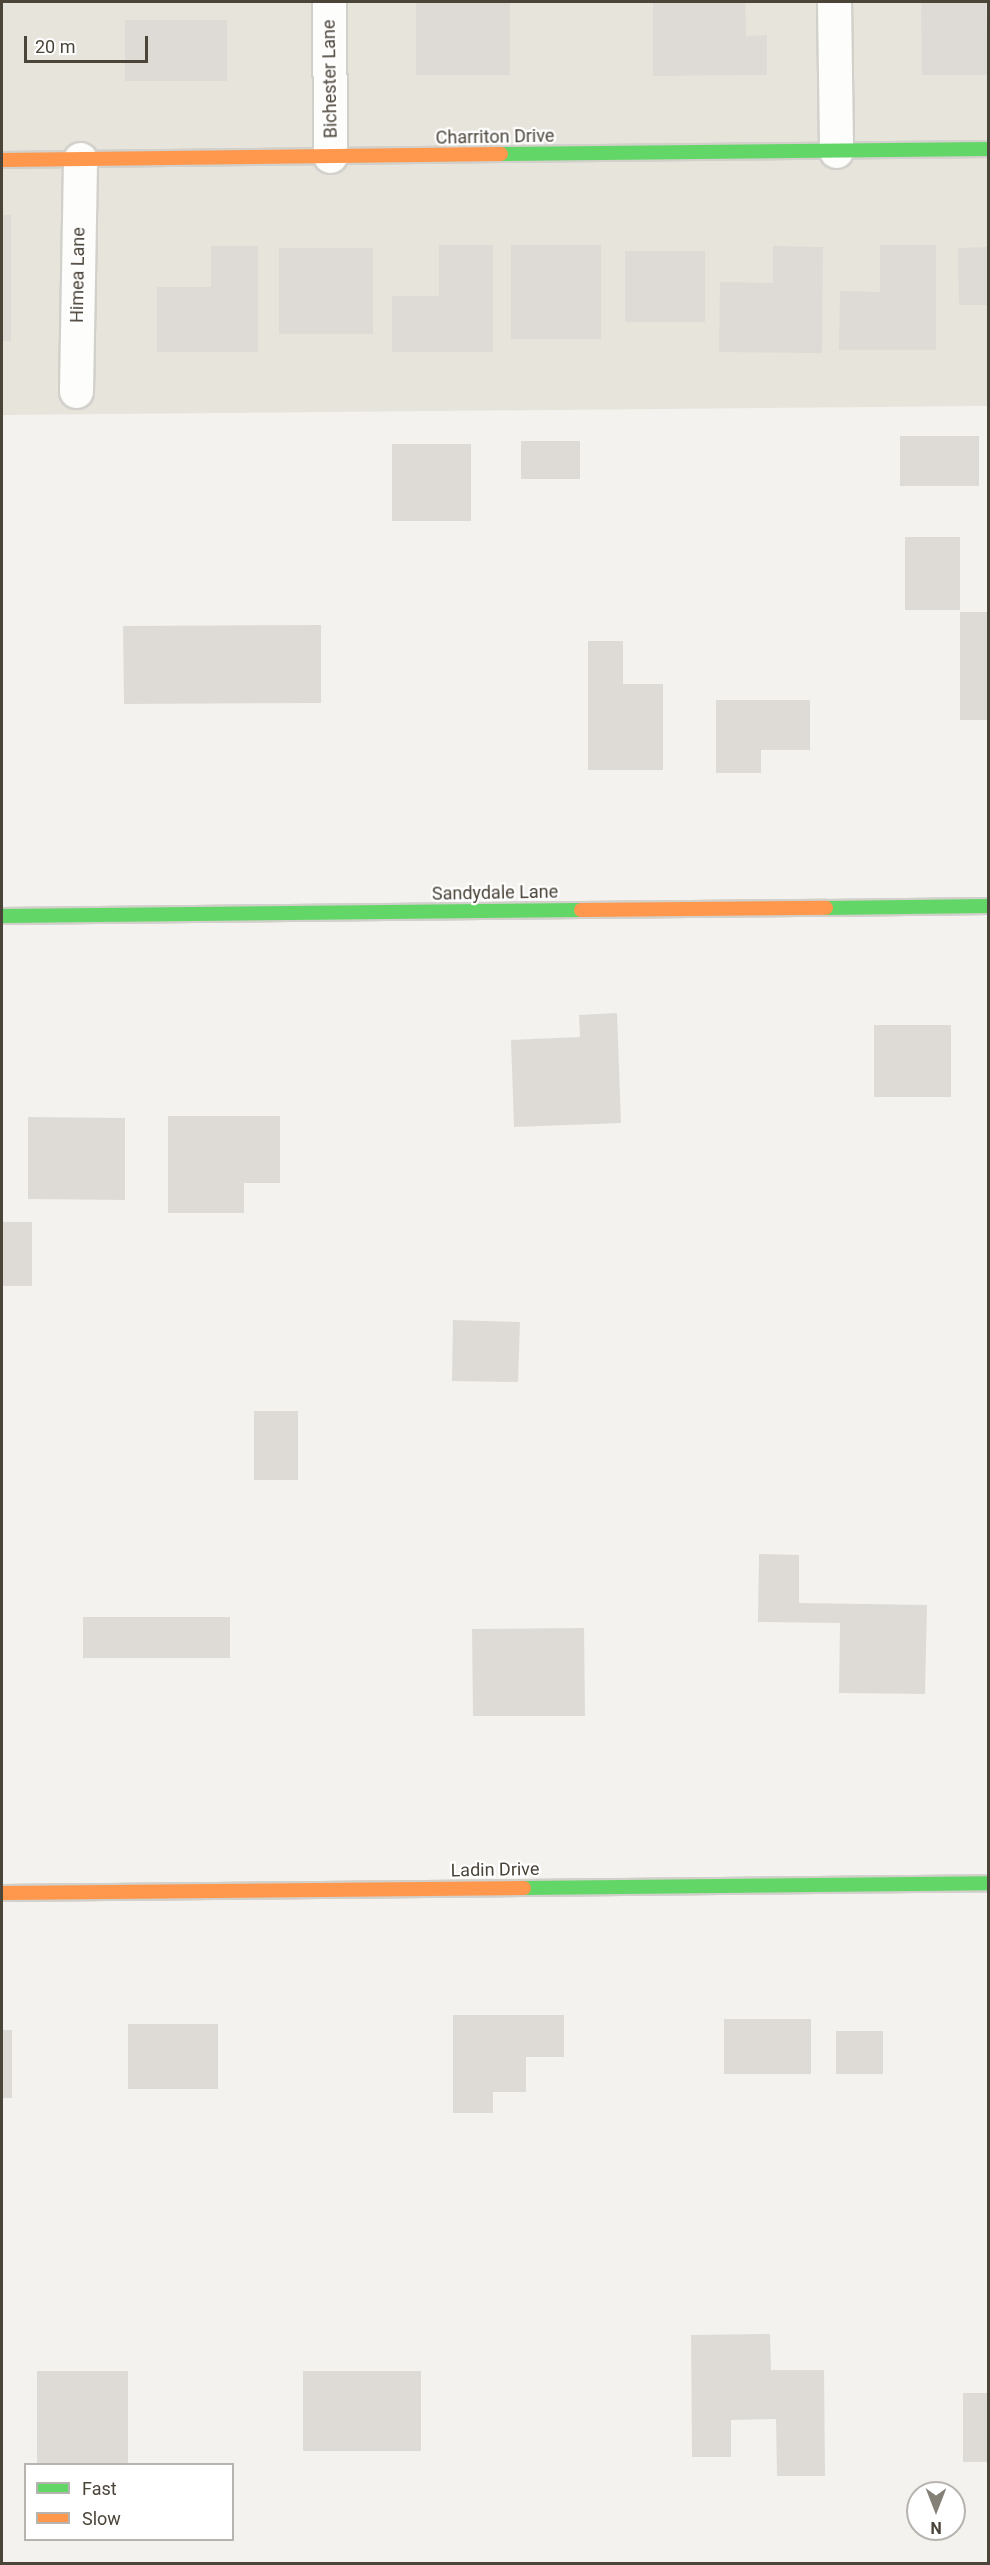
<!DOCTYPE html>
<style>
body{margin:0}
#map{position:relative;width:990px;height:2565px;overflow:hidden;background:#f4f2ee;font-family:Roboto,sans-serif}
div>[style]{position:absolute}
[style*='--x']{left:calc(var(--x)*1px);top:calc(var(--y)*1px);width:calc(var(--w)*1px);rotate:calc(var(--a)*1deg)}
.residential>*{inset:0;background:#e7e4dc}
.building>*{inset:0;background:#dedbd6}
.roads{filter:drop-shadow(2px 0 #d2d0cb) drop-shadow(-2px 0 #d2d0cb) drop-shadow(0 2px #d2d0cb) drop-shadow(0 -2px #d2d0cb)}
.street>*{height:33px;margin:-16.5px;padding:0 16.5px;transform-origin:16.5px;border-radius:16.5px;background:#fdfdfc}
.fast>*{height:14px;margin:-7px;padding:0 7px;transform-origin:7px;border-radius:7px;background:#63d668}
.slow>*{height:14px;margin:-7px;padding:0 7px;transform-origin:7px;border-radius:7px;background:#ff974d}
span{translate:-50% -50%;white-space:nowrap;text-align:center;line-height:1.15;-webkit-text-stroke:4.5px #fff;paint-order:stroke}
.street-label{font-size:18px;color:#4b4439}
.frame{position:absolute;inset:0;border:3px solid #4b4439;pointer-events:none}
.legend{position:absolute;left:24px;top:2463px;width:210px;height:78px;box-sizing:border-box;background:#fff;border:2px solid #b7b4b0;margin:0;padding:8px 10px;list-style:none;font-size:18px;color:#4b4439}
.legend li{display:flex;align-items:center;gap:12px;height:30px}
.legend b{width:30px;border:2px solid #b7b4b0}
.north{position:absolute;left:906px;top:2481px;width:60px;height:60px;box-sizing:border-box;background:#fff;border:2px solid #b7b4b0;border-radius:50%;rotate:180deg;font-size:16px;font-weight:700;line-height:24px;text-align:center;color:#4b4439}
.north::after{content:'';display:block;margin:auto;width:21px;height:27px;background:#868178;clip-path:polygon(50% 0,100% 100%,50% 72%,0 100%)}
.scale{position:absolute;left:24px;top:36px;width:124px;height:27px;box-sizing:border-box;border:3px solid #4b4439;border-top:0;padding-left:8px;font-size:18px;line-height:21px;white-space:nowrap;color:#4b4439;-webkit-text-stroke:4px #fff;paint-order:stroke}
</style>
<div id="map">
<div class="residential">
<div style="clip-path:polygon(2px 2px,988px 2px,988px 406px,2px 415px)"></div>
</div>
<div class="building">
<div style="clip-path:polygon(416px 2px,510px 2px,510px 75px,416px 75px)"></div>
<div style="clip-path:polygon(653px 2px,745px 2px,746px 36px,767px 35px,767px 75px,653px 76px)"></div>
<div style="clip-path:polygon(921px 2px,986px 2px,988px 75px,922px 75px)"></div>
<div style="clip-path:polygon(125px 20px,227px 20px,227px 81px,125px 81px)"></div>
<div style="clip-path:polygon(2px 215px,11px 215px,11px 341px,2px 341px)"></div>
<div style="clip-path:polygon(439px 245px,493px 245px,493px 352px,392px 352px,392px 296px,439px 296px)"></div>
<div style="clip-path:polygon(511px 245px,601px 245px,601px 339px,511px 339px)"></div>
<div style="clip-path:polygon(880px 245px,936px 245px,936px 350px,839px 350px,840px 291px,880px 292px)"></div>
<div style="clip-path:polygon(211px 246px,258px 246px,258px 352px,157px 352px,157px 287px,211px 287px)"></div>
<div style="clip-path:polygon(773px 246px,823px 247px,822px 353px,719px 352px,720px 282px,773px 283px)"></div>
<div style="clip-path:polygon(988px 247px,988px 305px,959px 305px,958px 248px)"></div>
<div style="clip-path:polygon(279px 248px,373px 248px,373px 334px,279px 334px)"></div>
<div style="clip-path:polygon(625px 251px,705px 251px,705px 322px,625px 322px)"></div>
<div style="clip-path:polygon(900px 436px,979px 436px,979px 486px,900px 486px)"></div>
<div style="clip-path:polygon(521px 441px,580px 441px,580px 479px,521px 479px)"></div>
<div style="clip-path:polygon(392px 444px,471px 444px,471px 521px,392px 521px)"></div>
<div style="clip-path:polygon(905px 537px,960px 537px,960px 610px,905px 610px)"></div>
<div style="clip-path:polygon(960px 612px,988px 612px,988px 720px,960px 720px)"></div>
<div style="clip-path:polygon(321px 625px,321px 703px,124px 704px,123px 626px)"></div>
<div style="clip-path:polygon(588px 641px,623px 641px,623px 684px,663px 684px,663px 770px,588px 770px)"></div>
<div style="clip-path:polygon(716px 700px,810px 700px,810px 750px,761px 750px,761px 773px,716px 773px)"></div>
<div style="clip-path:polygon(617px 1013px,621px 1123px,514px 1127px,511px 1040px,580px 1037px,579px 1015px)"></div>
<div style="clip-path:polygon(874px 1025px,951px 1025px,951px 1097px,874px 1097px)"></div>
<div style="clip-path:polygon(168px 1116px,280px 1116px,280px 1183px,244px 1183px,244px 1213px,168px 1213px)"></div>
<div style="clip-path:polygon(28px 1117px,125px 1118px,125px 1200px,28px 1199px)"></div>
<div style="clip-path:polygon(2px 1222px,32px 1222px,32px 1286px,2px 1286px)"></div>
<div style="clip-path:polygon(453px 1320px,520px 1322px,518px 1382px,452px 1381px)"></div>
<div style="clip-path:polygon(254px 1411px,298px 1411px,298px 1480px,254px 1480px)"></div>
<div style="clip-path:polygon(759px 1554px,799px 1555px,799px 1603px,927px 1605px,925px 1694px,839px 1693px,840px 1623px,758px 1622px)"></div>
<div style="clip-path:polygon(83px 1617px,230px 1617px,230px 1658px,83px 1658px)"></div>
<div style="clip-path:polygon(584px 1628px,585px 1716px,473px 1716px,472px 1629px)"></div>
<div style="clip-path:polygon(453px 2015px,564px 2015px,564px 2057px,526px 2057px,526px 2092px,493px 2092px,493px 2113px,453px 2113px)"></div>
<div style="clip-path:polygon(724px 2019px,811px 2019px,811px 2074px,724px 2074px)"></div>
<div style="clip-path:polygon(128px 2024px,218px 2024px,218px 2089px,128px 2089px)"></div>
<div style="clip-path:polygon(2px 2030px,12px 2030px,12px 2098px,2px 2098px)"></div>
<div style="clip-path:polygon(836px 2031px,883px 2031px,883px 2074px,836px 2074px)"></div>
<div style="clip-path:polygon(770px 2334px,771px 2370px,824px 2370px,825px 2476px,777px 2476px,776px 2419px,731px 2420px,731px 2457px,692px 2457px,691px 2335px)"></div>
<div style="clip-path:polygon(37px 2371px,128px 2371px,128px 2464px,37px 2464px)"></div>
<div style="clip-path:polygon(303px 2371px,421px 2371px,421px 2451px,303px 2451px)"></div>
<div style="clip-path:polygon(963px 2393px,988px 2393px,988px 2462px,963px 2462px)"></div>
</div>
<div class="roads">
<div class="street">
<div style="--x:329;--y:2;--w:154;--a:89.6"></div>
<div style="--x:834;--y:2;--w:149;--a:89.2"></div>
<div style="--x:76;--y:391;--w:232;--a:-89"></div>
</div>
<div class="fast">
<div style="--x:501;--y:154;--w:487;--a:-0.6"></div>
<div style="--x:826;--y:908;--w:162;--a:-0.7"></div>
<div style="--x:2;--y:916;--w:579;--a:-0.59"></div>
<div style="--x:524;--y:1888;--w:464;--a:-0.6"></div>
</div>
<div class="slow">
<div style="--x:2;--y:160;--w:499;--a:-0.7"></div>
<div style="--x:581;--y:910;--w:245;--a:-0.5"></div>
<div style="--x:2;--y:1893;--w:522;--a:-0.55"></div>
</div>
</div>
<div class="street-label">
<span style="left:330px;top:79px;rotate:-91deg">Bichester Lane</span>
<span style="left:495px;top:137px;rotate:-1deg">Charriton Drive</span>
<span style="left:78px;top:275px;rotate:-89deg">Himea Lane</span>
<span style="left:495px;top:893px;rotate:-1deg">Sandydale Lane</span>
<span style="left:495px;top:1870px;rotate:-1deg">Ladin Drive</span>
</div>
<div class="frame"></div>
<ul class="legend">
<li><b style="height:8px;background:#63d668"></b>Fast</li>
<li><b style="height:8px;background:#ff974d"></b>Slow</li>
</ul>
<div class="north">N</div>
<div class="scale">20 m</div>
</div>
